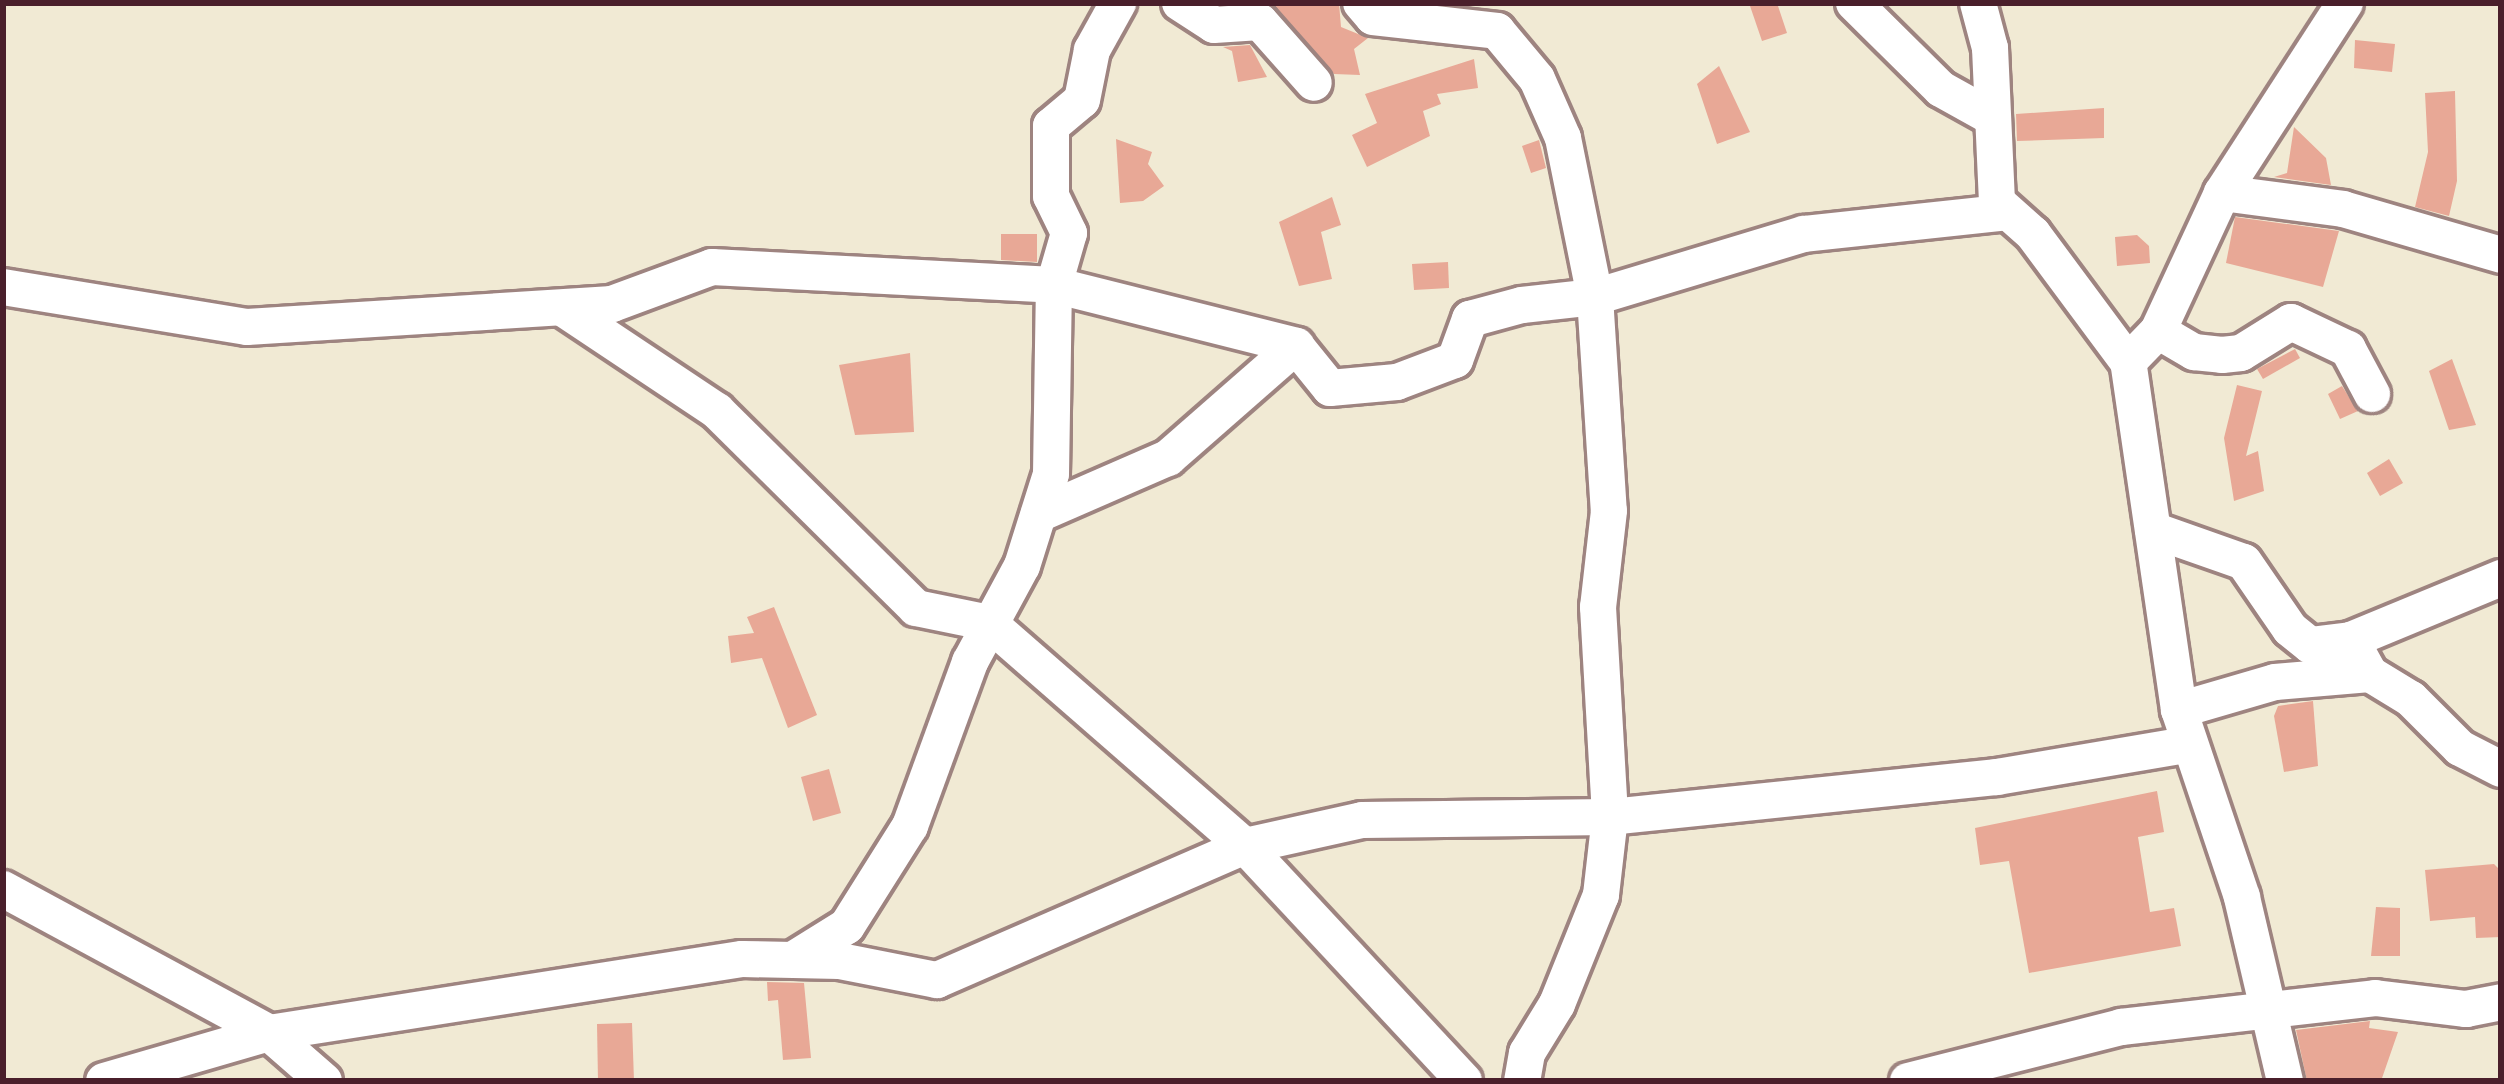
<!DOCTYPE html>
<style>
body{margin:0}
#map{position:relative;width:2504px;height:1084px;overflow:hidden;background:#f1ead4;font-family:Caveat,sans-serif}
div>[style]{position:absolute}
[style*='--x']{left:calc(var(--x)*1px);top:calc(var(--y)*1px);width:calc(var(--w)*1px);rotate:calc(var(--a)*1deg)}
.building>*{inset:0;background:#e8a896}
.roads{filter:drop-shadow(3px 0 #9e8480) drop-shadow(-3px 0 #9e8480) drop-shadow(0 3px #9e8480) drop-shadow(0 -3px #9e8480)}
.minor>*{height:36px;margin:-18px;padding:0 18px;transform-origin:18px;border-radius:18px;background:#fff}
span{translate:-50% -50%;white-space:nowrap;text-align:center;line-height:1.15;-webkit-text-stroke:10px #f7f3e8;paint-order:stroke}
.frame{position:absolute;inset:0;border:6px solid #4a1f2b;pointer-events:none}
</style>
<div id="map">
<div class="building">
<div style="clip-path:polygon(1271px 3px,1339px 3px,1341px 27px,1368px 38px,1354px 49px,1360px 75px,1334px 74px)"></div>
<div style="clip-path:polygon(1749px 3px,1777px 3px,1787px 33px,1762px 41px)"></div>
<div style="clip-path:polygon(2355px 40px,2395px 44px,2392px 72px,2354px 68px)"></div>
<div style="clip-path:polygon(1250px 45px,1267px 77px,1238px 82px,1232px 51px,1223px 47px)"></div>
<div style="clip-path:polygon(1474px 59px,1478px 88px,1437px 94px,1441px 104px,1423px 111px,1430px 136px,1367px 167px,1352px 135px,1377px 123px,1365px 94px)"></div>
<div style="clip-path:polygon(1719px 66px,1750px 132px,1717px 144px,1697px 84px)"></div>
<div style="clip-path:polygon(2455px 91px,2457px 181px,2449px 216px,2415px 207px,2428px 152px,2425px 93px)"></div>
<div style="clip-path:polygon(2104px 108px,2104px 138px,2017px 141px,2016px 114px)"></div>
<div style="clip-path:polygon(2294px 127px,2326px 158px,2331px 185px,2274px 177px,2287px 173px)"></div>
<div style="clip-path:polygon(1116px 139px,1152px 152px,1148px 164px,1164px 186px,1143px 201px,1120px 203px)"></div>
<div style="clip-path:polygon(1539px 140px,1546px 168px,1531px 173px,1522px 146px)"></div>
<div style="clip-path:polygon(1332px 197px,1341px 225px,1321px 232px,1332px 279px,1299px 286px,1279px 222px)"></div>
<div style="clip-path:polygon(2235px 217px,2339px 231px,2323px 287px,2226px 263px)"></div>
<div style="clip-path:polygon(1001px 234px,1037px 234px,1037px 262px,1001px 260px)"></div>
<div style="clip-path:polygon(2137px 235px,2149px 246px,2150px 263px,2117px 266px,2115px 237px)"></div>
<div style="clip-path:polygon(1448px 262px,1449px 288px,1414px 290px,1412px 264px)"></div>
<div style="clip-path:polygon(2295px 349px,2300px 358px,2263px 379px,2257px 369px)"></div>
<div style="clip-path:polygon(910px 353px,914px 432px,855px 435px,839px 365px)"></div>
<div style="clip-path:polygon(2452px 359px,2476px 425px,2449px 430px,2429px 371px)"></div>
<div style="clip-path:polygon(2237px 385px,2262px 391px,2246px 456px,2258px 451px,2264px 491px,2234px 501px,2224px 438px)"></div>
<div style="clip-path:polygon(2342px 386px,2358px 411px,2340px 419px,2328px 394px)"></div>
<div style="clip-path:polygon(2389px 459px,2403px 483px,2380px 496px,2367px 473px)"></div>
<div style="clip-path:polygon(774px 607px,817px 715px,788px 728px,762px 658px,731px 663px,728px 636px,754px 633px,747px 617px)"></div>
<div style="clip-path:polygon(2313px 701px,2318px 766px,2284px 772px,2274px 716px,2278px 706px)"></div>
<div style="clip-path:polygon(829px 769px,841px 813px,813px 821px,801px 777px)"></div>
<div style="clip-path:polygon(2157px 791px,2164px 832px,2138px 837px,2150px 912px,2174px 908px,2181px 946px,2029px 973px,2009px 861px,1980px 865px,1975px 828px)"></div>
<div style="clip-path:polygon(2494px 864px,2501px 871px,2501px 937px,2476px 938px,2475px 917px,2430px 921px,2425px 870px)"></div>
<div style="clip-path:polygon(2376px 907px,2400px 908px,2400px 956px,2371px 956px)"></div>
<div style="clip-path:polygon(767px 982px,804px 983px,811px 1058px,783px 1060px,778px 1000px,768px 1001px)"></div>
<div style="clip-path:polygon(2370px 1021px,2369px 1028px,2398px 1032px,2381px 1081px,2307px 1081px,2296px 1030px)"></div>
<div style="clip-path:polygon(632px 1023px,634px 1081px,598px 1081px,597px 1024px)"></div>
</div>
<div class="roads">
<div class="minor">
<div style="--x:1180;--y:3;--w:40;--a:32.9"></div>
<div style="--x:1214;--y:25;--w:46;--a:-3.7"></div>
<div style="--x:1260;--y:22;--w:81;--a:48.5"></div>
<div style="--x:1361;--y:3;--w:18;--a:49"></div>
<div style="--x:1373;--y:17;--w:125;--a:6.4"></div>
<div style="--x:1497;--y:31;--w:62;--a:50.2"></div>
<div style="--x:1537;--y:79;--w:64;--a:66.2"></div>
<div style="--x:1563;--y:138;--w:162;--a:78.6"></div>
<div style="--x:1595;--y:297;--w:214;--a:86.3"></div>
<div style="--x:1609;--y:511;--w:97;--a:96.5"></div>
<div style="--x:1598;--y:607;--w:210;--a:86.7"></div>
<div style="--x:1610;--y:817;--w:79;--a:96.6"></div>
<div style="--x:1601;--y:895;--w:118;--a:112"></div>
<div style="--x:1557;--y:1004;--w:57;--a:121.5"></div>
<div style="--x:1527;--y:1053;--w:28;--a:100"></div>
<div style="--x:1854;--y:3;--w:122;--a:44.7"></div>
<div style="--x:1941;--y:89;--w:54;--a:29"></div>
<div style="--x:1978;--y:3;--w:47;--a:75.1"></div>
<div style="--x:1990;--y:48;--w:154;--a:87.4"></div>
<div style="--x:1997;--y:202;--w:48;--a:41.6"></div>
<div style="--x:2033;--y:234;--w:159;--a:53.4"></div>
<div style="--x:2222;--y:193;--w:122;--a:7.5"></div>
<div style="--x:2343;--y:209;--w:165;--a:16.2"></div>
<div style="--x:3;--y:287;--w:247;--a:9.3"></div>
<div style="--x:247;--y:327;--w:366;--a:-3.6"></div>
<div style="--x:612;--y:304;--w:107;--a:-20.3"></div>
<div style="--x:712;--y:267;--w:342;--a:3"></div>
<div style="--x:1054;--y:285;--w:250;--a:14.1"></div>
<div style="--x:1296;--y:346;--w:54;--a:51"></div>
<div style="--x:1330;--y:388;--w:67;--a:-5.1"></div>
<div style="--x:1397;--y:382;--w:62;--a:-20.8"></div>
<div style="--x:1455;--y:360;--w:44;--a:-69.9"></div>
<div style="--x:1470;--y:319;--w:54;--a:-15.1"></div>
<div style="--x:1522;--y:305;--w:73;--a:-6.3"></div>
<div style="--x:1595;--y:297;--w:218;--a:-16.8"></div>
<div style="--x:1804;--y:234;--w:199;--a:-6.1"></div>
<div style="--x:564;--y:309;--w:184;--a:33.7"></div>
<div style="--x:717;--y:411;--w:280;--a:44.7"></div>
<div style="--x:916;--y:608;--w:75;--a:11.6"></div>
<div style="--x:989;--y:623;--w:340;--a:41.1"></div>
<div style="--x:1245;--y:846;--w:321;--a:47"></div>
<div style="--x:2158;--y:331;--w:42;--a:30.3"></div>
<div style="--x:2194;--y:352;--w:28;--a:6"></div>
<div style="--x:2222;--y:355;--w:19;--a:-6"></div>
<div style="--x:2241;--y:353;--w:59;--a:-31.8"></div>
<div style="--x:2291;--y:322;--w:63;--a:25.3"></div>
<div style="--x:2348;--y:349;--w:51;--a:61.9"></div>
<div style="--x:1039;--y:514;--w:141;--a:-23.5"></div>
<div style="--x:1168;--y:458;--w:170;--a:-41.2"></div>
<div style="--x:2153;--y:530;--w:96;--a:19.4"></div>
<div style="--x:2244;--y:562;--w:81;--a:55.5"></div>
<div style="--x:2290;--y:629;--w:26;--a:39"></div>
<div style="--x:2310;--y:645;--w:41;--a:-7"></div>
<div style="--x:2351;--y:640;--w:39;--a:61"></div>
<div style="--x:2351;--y:640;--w:162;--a:-22.5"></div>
<div style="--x:2179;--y:710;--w:100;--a:-16.3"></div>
<div style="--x:2275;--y:682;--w:95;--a:-4.8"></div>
<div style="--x:2370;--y:674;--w:48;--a:31.4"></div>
<div style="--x:2411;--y:699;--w:69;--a:45"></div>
<div style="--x:2460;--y:748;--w:46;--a:27.1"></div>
<div style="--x:3;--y:889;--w:302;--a:28.4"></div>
<div style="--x:269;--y:1033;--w:73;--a:41.1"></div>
<div style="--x:794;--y:959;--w:62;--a:-31.9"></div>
<div style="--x:847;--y:926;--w:118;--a:-57.8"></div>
<div style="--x:910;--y:826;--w:175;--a:-69.9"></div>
<div style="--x:970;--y:662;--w:109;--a:-61.6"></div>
<div style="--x:1022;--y:566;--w:96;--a:-72.5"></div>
<div style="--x:1051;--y:474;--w:189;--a:-89.1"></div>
<div style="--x:1054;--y:285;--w:54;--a:-73.9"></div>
<div style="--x:1069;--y:233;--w:41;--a:-115.9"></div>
<div style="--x:1051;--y:196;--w:70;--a:-90"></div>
<div style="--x:1051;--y:126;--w:40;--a:-40"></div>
<div style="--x:1082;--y:100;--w:51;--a:-78.7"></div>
<div style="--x:1092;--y:50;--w:54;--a:-61"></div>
<div style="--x:104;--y:1081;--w:172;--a:-16.2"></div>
<div style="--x:269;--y:1033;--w:479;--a:-8.9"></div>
<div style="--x:742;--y:959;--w:98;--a:1.2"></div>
<div style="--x:840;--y:961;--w:99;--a:11.1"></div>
<div style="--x:937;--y:980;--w:336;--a:-23.5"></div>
<div style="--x:1245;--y:846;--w:120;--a:-12.5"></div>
<div style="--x:1362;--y:820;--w:248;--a:-0.7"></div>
<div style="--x:1610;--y:817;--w:389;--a:-5.9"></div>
<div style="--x:1997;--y:777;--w:193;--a:-9.6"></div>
<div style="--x:1908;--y:1081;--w:220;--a:-14.2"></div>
<div style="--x:2121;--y:1027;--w:256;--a:-6.5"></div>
<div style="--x:2375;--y:998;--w:92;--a:6.9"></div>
<div style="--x:2466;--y:1009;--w:36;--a:-11"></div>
<div style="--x:2285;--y:1081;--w:189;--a:-103.2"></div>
<div style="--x:2242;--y:897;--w:197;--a:-108.6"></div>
<div style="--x:2179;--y:710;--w:352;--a:-98.3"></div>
<div style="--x:2128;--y:362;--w:43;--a:-45.9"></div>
<div style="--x:2158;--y:331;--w:152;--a:-65.1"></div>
<div style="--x:2222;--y:193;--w:226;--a:-57.1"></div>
</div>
</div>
<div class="frame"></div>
</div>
